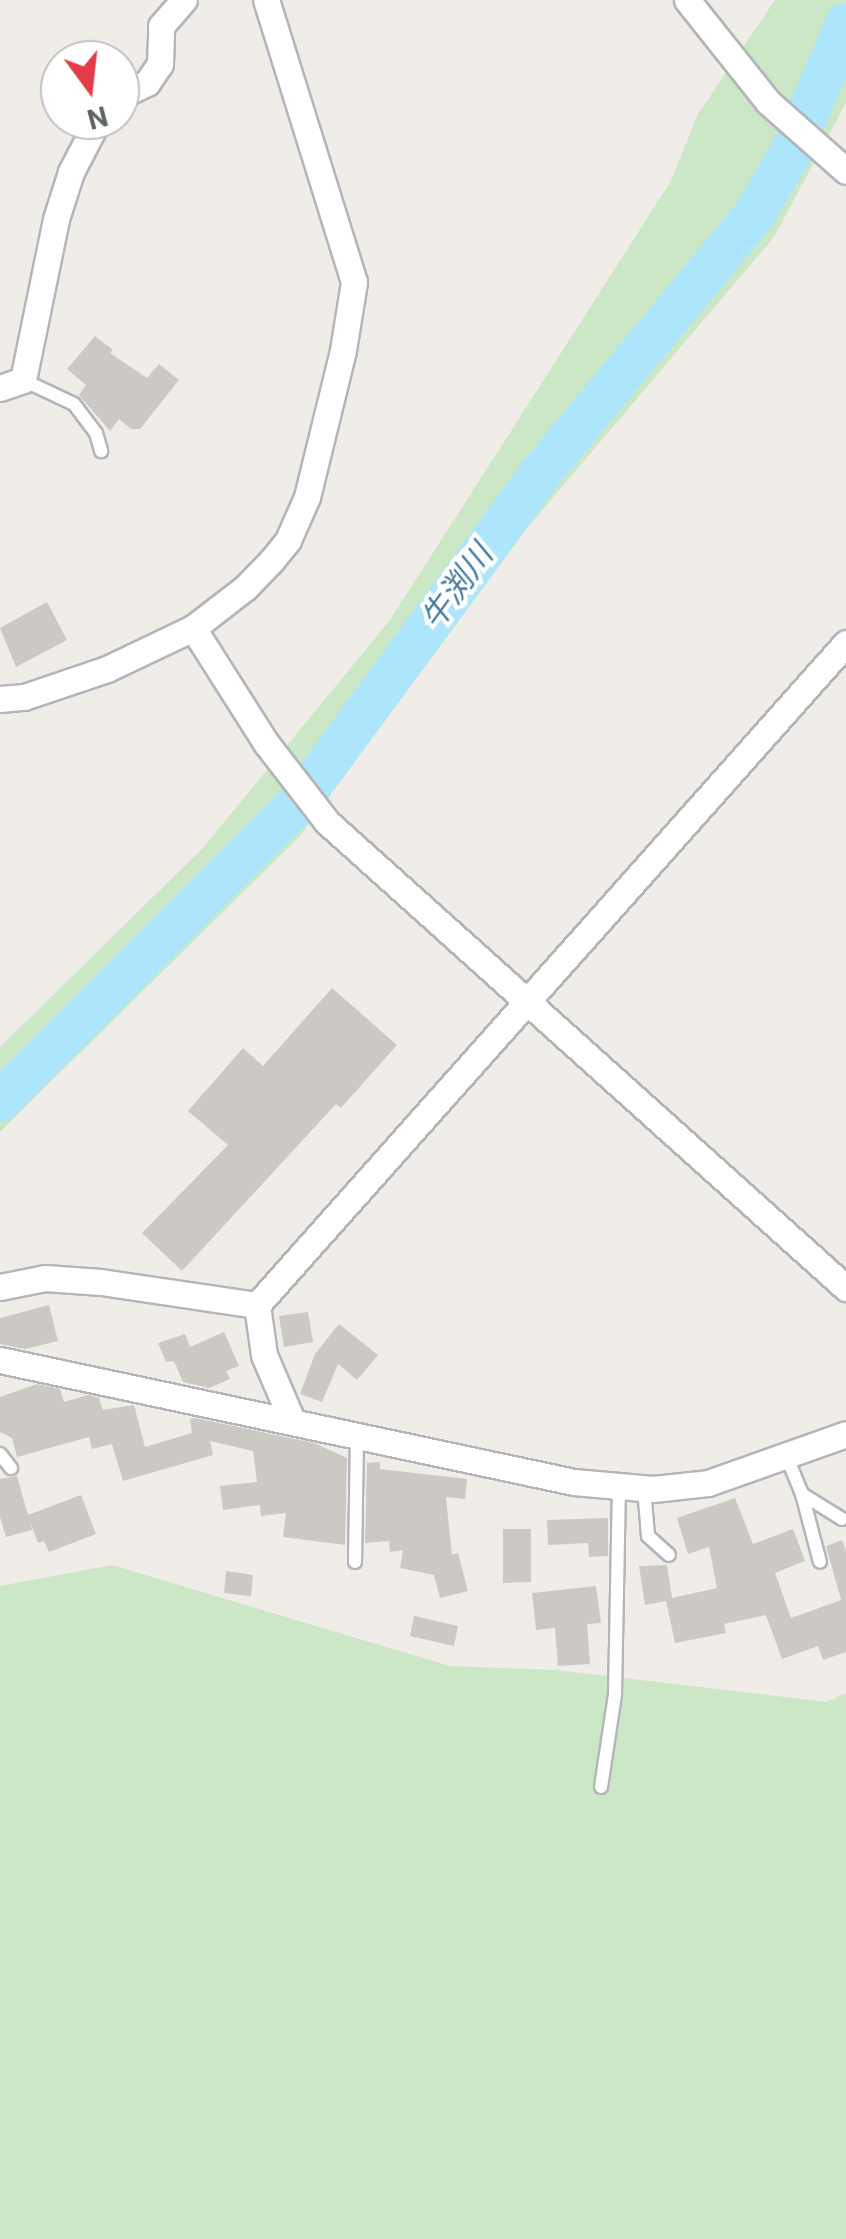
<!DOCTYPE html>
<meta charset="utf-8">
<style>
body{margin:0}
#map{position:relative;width:846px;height:2239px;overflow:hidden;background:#f0ede8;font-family:Roboto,"Noto Sans JP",sans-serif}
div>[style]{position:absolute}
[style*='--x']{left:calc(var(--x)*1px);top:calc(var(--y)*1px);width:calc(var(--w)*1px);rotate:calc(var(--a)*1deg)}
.green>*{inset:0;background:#cbe7c6}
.river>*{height:42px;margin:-21px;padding:0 21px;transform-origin:21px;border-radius:21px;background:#ace5fc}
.building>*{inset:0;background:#ccc8c4}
.roads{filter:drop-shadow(2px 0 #b3b6b9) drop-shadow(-2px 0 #b3b6b9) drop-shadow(0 2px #b3b6b9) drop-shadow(0 -2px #b3b6b9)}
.service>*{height:12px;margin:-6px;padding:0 6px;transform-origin:6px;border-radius:6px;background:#fff}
.minor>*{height:25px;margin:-12.5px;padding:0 12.5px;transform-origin:12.5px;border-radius:12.5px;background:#fff}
span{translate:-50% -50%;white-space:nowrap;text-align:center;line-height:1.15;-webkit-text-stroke:8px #fff;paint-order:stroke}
.water-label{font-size:32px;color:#427c9e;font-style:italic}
.north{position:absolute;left:40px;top:40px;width:100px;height:100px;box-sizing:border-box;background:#fff;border:2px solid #bfc1c2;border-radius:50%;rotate:165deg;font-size:28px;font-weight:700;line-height:40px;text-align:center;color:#5f6467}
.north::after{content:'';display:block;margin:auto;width:35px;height:45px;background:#e43b46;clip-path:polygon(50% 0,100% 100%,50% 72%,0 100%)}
</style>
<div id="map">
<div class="green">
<div style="clip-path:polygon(775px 0,846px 0,846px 103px,774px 237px,528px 527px,300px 836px,0 1132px,0 1047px,202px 849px,390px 620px,671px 181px,698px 114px)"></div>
<div style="clip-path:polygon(112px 1565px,450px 1666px,556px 1670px,827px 1702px,846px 1693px,846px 2239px,0 2239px,0 1586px)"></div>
</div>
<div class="river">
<div style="--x:0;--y:1101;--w:423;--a:-45"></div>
<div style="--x:299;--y:802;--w:413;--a:-53.7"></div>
<div style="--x:544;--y:469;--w:326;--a:-50.4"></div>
<div style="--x:752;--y:218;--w:80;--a:-59.3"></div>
<div style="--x:793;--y:149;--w:136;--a:-67"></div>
</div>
<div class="building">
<div style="clip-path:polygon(95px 336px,113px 350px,110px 353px,147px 378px,159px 364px,179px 380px,140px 429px,131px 429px,119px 419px,110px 431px,79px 395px,86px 385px,67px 369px)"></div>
<div style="clip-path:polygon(47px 602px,67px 640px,16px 667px,0 628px)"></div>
<div style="clip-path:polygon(332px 988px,397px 1045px,341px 1108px,336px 1104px,182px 1271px,142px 1233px,228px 1145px,188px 1111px,243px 1048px,263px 1066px)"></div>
<div style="clip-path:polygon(49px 1305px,58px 1341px,25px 1349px,0 1344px,0 1318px)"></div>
<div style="clip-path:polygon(308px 1312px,313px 1342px,284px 1347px,279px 1316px)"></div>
<div style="clip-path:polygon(339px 1324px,378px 1355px,357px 1380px,338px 1364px,322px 1402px,300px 1394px,315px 1354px)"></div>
<div style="clip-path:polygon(224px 1332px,239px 1366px,226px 1371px,230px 1379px,209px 1388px,183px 1382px,174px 1361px,166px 1362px,158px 1343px,185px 1334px,190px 1347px)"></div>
<div style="clip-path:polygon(37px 1384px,60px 1389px,64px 1402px,88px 1395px,99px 1398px,103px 1410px,134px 1405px,145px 1447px,192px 1433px,190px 1419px,195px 1418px,314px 1443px,347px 1458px,345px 1545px,283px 1537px,286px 1513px,261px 1516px,260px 1505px,223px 1510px,220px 1486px,257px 1482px,253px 1451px,210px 1441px,213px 1455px,123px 1481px,112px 1444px,92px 1449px,89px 1437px,17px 1457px,12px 1438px,0 1432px,0 1397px)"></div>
<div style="clip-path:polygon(380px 1462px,380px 1469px,467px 1479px,465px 1499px,446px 1497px,452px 1555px,458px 1553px,468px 1591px,440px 1598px,434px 1575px,400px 1568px,403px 1550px,390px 1552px,389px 1541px,365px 1543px,367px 1463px)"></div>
<div style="clip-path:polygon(17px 1476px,28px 1515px,81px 1495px,96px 1534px,49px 1552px,44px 1541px,38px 1543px,30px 1522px,32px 1530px,6px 1537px,0 1517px,0 1479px)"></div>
<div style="clip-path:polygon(735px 1498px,753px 1544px,793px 1529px,805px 1561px,775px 1573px,791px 1618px,841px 1600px,826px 1546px,842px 1540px,846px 1551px,846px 1652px,823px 1660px,818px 1646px,782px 1659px,766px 1615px,724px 1624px,726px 1633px,675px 1643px,666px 1601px,645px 1605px,639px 1566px,667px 1565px,672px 1598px,717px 1588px,709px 1547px,688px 1554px,677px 1518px)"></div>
<div style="clip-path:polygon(608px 1518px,608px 1556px,589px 1557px,588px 1543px,548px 1545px,547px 1520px)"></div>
<div style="clip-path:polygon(503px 1529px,531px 1529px,531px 1582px,503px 1583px)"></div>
<div style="clip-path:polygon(226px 1571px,253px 1575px,251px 1596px,224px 1593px)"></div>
<div style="clip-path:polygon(596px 1586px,601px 1623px,587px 1624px,590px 1664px,558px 1666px,555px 1628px,536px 1630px,532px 1593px)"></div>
<div style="clip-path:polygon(414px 1616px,458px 1626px,454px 1646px,410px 1636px)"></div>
</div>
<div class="roads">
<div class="service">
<div style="--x:23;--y:380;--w:56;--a:25.2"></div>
<div style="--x:74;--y:404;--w:36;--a:53"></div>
<div style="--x:96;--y:433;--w:19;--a:74"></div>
<div style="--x:0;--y:1454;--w:18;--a:52"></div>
<div style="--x:786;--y:1455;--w:42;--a:67.7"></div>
<div style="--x:802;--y:1494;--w:47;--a:32"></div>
<div style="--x:644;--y:1488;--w:48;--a:85.2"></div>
<div style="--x:648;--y:1536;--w:28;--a:42"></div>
<div style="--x:802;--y:1494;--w:70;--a:75.2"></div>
<div style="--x:355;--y:1562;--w:124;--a:-89.1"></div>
<div style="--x:601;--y:1787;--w:94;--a:-81.4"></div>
<div style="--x:615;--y:1694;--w:208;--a:-88.9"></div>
</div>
<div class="minor">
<div style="--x:687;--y:0;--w:130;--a:51.5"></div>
<div style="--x:768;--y:102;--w:104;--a:41.5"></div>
<div style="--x:120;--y:96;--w:30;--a:-26"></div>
<div style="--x:147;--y:83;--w:23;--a:-56"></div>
<div style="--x:160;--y:64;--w:38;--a:-88"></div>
<div style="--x:161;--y:26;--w:35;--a:-49"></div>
<div style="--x:0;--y:388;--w:24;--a:-19"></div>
<div style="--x:23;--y:380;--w:164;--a:-78.4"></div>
<div style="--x:56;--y:219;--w:49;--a:-72.3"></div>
<div style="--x:71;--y:172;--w:59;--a:-62.6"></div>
<div style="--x:193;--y:628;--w:136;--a:57.6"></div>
<div style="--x:266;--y:743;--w:100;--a:52.3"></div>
<div style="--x:327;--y:822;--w:698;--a:41.92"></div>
<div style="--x:0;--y:699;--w:24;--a:-5"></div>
<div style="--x:24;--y:697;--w:88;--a:-18.6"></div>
<div style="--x:107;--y:669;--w:95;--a:-25.5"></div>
<div style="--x:193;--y:628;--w:67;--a:-37.7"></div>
<div style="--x:246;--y:587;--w:37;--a:-46"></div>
<div style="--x:272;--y:560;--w:26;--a:-51"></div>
<div style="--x:288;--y:540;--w:47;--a:-66.2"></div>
<div style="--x:307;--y:497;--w:151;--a:-76.2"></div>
<div style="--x:343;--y:350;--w:69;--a:-80.8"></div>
<div style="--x:354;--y:282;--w:295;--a:-107.3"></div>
<div style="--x:0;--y:1287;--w:46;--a:-11.3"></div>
<div style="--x:45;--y:1278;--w:56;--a:4.1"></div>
<div style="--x:101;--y:1282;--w:158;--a:8.4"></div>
<div style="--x:257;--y:1305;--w:886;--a:-48.34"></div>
<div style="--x:257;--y:1305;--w:50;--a:82"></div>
<div style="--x:264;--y:1355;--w:69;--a:66.8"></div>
<div style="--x:0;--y:1360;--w:587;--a:12"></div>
<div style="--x:574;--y:1482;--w:79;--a:5.1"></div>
<div style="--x:653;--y:1489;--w:55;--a:-6.2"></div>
<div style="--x:708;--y:1483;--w:146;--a:-19.5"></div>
</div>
</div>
<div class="water-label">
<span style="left:457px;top:587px;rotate:-54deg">牛渕川</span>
</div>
<div class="north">N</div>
</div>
